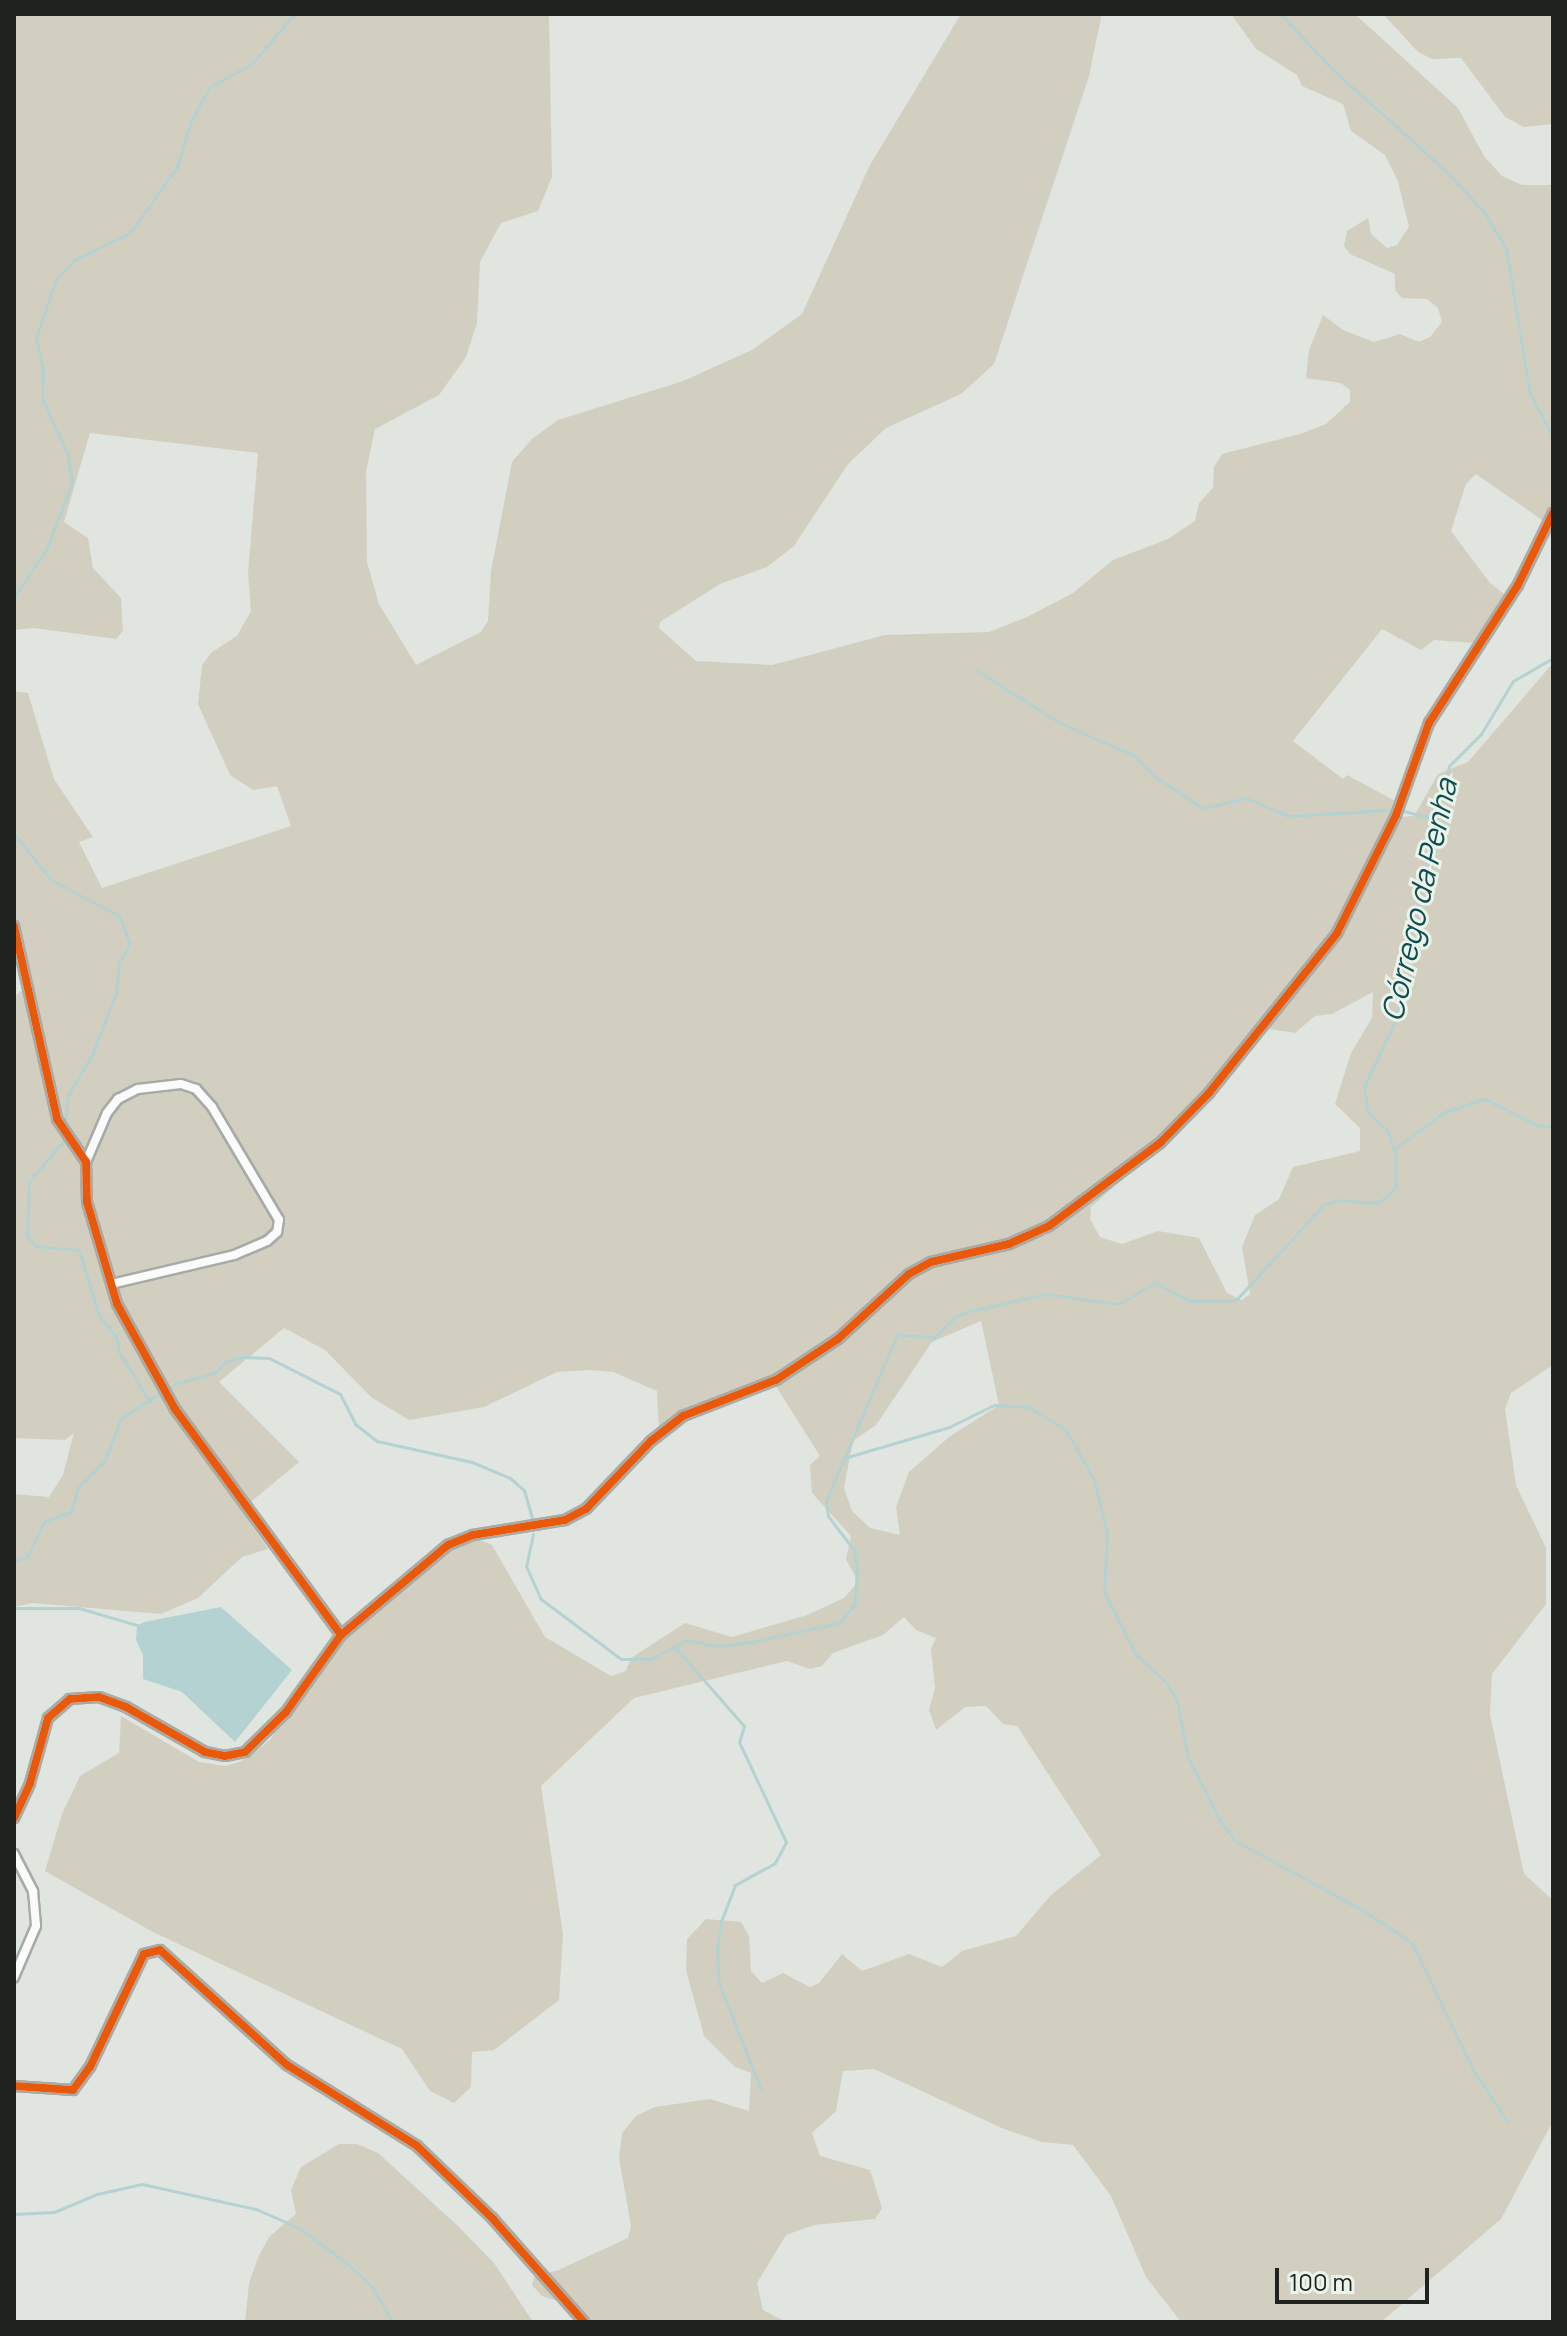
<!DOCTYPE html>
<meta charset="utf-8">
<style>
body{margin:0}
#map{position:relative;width:1567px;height:2336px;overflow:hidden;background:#e0e5e0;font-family:Manrope,sans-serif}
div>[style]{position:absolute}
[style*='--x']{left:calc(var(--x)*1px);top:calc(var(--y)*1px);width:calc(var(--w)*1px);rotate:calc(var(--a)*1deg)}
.green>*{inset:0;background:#d3cfc0}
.water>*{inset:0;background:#b5d2d3}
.stream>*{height:3px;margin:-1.5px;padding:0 1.5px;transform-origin:1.5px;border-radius:1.5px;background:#b5d2d3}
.roads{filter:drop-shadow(2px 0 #a7aba7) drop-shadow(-2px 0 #a7aba7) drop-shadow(0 2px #a7aba7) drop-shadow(0 -2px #a7aba7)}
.minor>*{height:8px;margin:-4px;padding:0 4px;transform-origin:4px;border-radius:4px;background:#fafbfa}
.cycleway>*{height:8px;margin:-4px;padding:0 4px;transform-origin:4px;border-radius:4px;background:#e8590c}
span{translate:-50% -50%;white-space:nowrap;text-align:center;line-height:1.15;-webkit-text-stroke:6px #ebf4eb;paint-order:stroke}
.water-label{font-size:30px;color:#114c51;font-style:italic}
.frame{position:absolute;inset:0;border:16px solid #1f221f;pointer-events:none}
.scale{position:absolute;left:1275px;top:2268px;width:154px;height:36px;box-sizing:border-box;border:4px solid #1f221f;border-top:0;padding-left:10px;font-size:24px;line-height:28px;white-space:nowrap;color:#1f221f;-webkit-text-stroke:6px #ebf4eb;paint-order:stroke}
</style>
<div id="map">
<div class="green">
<div style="clip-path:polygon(evenodd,14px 14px,549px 14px,552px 177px,538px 211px,501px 223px,480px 262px,477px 323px,466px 357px,439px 395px,375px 429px,366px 471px,367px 562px,379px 604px,416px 665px,481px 632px,488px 621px,491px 571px,512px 462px,532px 439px,558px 420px,683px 381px,752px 350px,802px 314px,870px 165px,961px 14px,1100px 14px,1101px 18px,1089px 76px,994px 364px,961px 394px,886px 428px,848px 464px,794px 546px,767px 567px,720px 584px,660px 622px,659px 628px,696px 661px,772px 665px,885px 635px,989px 632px,1027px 617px,1073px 593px,1113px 560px,1168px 539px,1195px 521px,1199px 503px,1213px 488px,1214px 467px,1222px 454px,1300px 434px,1326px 424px,1350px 402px,1350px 390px,1341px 383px,1306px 378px,1309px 350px,1323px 315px,1343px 330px,1374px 342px,1400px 334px,1419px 342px,1430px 337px,1442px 322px,1438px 308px,1427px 299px,1402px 298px,1395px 290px,1395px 274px,1350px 254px,1344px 246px,1347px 231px,1368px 218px,1371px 234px,1387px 248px,1397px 245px,1409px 227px,1398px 181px,1385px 155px,1351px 131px,1343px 104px,1302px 86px,1297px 75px,1256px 49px,1231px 14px,1355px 14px,1458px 108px,1484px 156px,1502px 176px,1522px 185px,1553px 185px,1553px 543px,1545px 522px,1476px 474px,1466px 484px,1451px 531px,1490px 583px,1508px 597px,1476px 643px,1434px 640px,1421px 650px,1382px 629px,1293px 741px,1343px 779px,1347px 775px,1397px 802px,1399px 817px,1414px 816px,1438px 774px,1468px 762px,1553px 663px,1553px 1365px,1511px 1393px,1505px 1409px,1516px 1485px,1546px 1548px,1546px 1604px,1492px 1674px,1490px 1715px,1524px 1874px,1553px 1900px,1553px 2121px,1501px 2219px,1381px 2322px,1181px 2322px,1146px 2277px,1111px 2196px,1073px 2145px,1042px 2142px,1004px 2129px,874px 2069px,843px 2071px,836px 2111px,812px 2133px,820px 2156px,870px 2170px,882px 2208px,875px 2219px,814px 2225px,786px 2235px,757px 2283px,763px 2310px,786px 2322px,576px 2322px,565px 2303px,542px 2296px,532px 2285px,535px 2275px,556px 2271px,628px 2238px,631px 2226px,619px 2158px,622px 2133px,636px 2116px,655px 2107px,710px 2099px,749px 2111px,751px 2073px,735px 2067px,704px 2036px,686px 1970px,687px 1939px,706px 1919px,741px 1922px,749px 1936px,751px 1971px,762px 1983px,783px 1973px,810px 1987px,819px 1983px,842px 1954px,862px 1971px,909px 1954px,942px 1967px,962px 1951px,1016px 1936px,1051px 1895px,1101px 1855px,1017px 1726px,1003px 1724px,986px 1706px,965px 1707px,936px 1730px,929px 1710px,935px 1687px,931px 1649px,936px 1638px,916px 1630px,904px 1617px,883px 1635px,833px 1653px,822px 1666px,810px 1669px,787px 1661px,634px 1698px,541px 1786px,563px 1934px,559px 2000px,494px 2050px,472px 2052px,471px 2087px,454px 2103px,430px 2091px,402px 2049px,153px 1932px,45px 1871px,62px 1814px,80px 1776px,119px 1753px,121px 1716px,199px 1762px,226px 1766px,242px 1761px,270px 1740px,310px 1678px,356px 1623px,456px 1544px,480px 1540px,492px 1545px,545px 1637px,611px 1676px,626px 1671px,631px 1658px,685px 1623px,732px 1637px,807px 1615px,844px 1598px,858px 1582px,846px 1559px,851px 1536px,812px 1493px,810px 1465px,820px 1456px,772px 1380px,679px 1415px,659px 1434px,657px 1391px,613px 1372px,588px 1370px,557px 1372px,484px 1407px,409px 1420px,371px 1397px,325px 1350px,284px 1328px,219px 1382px,299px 1462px,241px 1510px,268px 1549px,242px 1557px,198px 1598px,161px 1614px,32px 1603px,14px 1607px,14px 1494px,49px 1497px,63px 1475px,74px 1433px,65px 1440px,14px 1438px,14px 996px,23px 990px,14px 948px,14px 691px,28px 693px,54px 779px,93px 837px,79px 842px,102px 888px,291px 826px,277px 786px,253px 790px,230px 775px,198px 704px,202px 665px,212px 652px,237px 636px,251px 611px,248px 573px,258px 453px,90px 433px,64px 522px,88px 538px,93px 568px,121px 598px,123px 631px,116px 639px,34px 628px,14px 630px,14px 14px,1373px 992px,1372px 1018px,1351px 1053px,1335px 1104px,1360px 1128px,1360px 1151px,1293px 1167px,1279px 1199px,1255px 1215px,1242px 1247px,1250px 1294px,1242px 1300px,1227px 1293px,1199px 1238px,1158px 1231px,1122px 1244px,1100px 1237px,1090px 1219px,1091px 1207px,1192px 1118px,1264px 1028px,1295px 1033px,1315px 1016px,1332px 1014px,1373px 992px,14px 14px,981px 1321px,999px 1405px,949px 1437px,909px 1472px,896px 1507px,900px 1535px,870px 1528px,852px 1511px,844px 1488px,853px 1441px,876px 1425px,932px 1342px,981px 1321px)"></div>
<div style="clip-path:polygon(1383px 14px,1553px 14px,1553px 124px,1524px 127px,1505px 117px,1461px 58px,1432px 59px,1418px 52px)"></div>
<div style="clip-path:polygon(339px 2144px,357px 2144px,378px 2153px,458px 2226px,494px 2263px,533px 2322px,245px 2322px,249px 2283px,259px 2255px,269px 2237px,296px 2214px,291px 2190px,301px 2167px)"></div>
</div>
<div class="water">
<div style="clip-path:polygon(221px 1607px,292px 1670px,235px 1742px,182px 1692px,143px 1679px,143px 1655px,136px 1640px,137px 1626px,144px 1622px)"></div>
</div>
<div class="stream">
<div style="--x:1281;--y:14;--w:75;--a:47.2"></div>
<div style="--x:1332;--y:69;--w:152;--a:41.8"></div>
<div style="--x:1445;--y:170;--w:57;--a:47.1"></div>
<div style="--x:1484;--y:212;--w:42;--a:58.6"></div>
<div style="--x:1506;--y:248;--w:148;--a:80.7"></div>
<div style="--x:1530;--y:394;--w:49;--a:61.9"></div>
<div style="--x:1553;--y:437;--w:56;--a:90"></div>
<div style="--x:14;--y:597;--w:57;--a:-55.8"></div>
<div style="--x:46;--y:550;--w:72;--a:-68.8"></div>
<div style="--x:72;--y:483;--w:30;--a:-99"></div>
<div style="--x:67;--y:453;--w:60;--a:-114.8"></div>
<div style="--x:42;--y:399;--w:30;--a:-88"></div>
<div style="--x:43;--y:369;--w:32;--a:-103"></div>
<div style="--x:36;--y:338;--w:62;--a:-71.3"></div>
<div style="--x:56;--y:279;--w:28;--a:-45"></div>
<div style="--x:76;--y:259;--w:60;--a:-25.7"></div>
<div style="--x:130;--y:233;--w:81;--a:-54.5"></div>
<div style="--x:177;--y:167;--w:48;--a:-73.1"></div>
<div style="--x:191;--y:121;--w:39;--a:-61"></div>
<div style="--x:210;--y:87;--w:49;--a:-29.2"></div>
<div style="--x:253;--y:63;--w:64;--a:-50.1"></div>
<div style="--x:976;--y:670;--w:99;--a:32.2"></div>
<div style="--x:1060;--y:723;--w:82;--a:23.7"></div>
<div style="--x:1135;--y:756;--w:28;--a:46"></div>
<div style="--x:1154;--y:776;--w:59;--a:33.1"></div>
<div style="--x:1203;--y:808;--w:44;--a:-13.1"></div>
<div style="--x:1246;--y:798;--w:46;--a:23.2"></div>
<div style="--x:1288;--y:816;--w:100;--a:-3.4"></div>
<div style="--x:1404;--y:811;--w:34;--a:15"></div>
<div style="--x:14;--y:833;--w:58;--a:52"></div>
<div style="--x:50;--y:879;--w:78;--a:28.2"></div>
<div style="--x:119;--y:916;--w:29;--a:68"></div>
<div style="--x:130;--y:943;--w:23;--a:119"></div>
<div style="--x:119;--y:963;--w:30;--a:96"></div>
<div style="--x:116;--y:993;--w:66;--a:111.2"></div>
<div style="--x:92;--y:1055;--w:47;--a:121"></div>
<div style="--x:68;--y:1095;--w:30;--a:96"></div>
<div style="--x:63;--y:1141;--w:53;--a:129.7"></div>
<div style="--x:29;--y:1182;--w:54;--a:92.1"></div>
<div style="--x:27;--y:1236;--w:13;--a:48"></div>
<div style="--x:36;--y:1246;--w:43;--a:5.3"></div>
<div style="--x:79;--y:1250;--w:69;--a:73.1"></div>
<div style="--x:99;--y:1316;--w:26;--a:50"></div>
<div style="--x:116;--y:1336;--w:16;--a:79"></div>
<div style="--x:119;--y:1352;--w:59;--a:58.2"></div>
<div style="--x:1394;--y:1149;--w:63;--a:-36"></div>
<div style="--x:1445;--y:1112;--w:42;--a:-18"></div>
<div style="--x:1485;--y:1099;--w:57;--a:27"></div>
<div style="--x:1536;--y:1125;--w:17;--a:7"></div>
<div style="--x:844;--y:1458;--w:109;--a:-16.4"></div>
<div style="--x:949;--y:1427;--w:50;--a:-26.1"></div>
<div style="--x:994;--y:1405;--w:35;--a:3"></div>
<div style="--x:1029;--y:1407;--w:44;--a:31.9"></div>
<div style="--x:1066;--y:1430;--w:56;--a:60.3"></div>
<div style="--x:1094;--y:1479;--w:56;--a:76.5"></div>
<div style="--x:1107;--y:1533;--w:59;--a:92.9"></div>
<div style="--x:1104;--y:1592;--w:68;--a:63.1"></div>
<div style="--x:1135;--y:1653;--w:42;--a:43.1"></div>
<div style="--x:1166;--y:1682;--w:22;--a:60"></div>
<div style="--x:1177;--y:1701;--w:58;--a:79.1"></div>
<div style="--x:1188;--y:1758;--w:70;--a:62.7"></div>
<div style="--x:1220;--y:1820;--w:24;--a:55"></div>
<div style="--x:1234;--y:1840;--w:148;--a:28.6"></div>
<div style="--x:1364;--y:1911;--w:58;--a:33.7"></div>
<div style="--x:1412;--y:1943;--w:141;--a:64.3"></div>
<div style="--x:1473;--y:2070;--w:61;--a:56.3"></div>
<div style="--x:533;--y:1534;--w:33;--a:102"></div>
<div style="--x:526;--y:1566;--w:36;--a:66"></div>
<div style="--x:541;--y:1599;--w:100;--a:36.9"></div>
<div style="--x:621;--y:1659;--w:30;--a:0"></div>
<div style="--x:651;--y:1659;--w:40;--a:-28"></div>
<div style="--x:686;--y:1640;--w:31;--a:11"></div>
<div style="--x:716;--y:1646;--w:31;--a:-6"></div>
<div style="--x:747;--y:1643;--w:94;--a:-12.3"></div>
<div style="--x:839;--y:1623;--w:26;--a:-51"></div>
<div style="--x:855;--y:1603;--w:38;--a:-87"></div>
<div style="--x:857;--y:1565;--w:15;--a:-101"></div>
<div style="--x:854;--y:1550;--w:43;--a:-127.4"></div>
<div style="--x:828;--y:1516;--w:15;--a:-98"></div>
<div style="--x:826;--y:1501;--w:181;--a:-66.8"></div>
<div style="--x:897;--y:1335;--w:38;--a:3"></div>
<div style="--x:935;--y:1337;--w:28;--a:-45"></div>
<div style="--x:955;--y:1317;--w:16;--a:-22"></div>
<div style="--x:970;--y:1311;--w:78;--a:-12.6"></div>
<div style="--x:1046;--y:1294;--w:74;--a:7.8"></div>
<div style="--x:1119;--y:1304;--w:42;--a:-30.3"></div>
<div style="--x:1155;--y:1283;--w:40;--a:26.6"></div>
<div style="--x:1191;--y:1301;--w:45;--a:-1.3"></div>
<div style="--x:1236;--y:1300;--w:129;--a:-47.5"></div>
<div style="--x:1323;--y:1205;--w:16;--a:-18"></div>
<div style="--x:1338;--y:1200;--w:38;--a:5"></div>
<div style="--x:1376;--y:1203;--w:13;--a:-29"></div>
<div style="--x:1387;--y:1197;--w:13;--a:-51"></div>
<div style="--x:1395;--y:1187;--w:31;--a:-88"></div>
<div style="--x:1396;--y:1156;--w:28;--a:-109"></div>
<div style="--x:1387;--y:1130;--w:26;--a:-137"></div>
<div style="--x:1368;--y:1112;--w:25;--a:-99"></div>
<div style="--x:1364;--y:1087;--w:77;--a:-64.8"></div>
<div style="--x:1397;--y:1017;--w:47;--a:-83.9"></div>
<div style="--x:1402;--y:970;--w:209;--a:-77"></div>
<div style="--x:1449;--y:766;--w:45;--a:-45"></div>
<div style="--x:1481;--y:734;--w:62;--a:-58.9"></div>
<div style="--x:1513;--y:681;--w:46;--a:-29.9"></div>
<div style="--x:14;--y:1561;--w:14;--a:-17"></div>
<div style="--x:27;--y:1557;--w:40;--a:-63.4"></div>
<div style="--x:45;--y:1521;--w:28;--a:-19"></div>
<div style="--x:71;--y:1512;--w:26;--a:-74"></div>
<div style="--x:78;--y:1487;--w:38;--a:-45"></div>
<div style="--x:105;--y:1460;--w:45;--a:-69.1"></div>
<div style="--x:121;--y:1418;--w:66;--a:-32"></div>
<div style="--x:177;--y:1383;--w:39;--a:-15"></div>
<div style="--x:215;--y:1373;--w:15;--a:-48"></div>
<div style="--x:225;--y:1362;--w:17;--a:-17"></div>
<div style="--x:241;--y:1357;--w:28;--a:2"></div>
<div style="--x:269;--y:1358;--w:80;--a:26.9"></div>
<div style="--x:340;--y:1394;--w:34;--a:63"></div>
<div style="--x:355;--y:1424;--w:28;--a:38"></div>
<div style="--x:377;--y:1441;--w:97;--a:12.5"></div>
<div style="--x:472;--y:1462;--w:41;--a:22.8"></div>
<div style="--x:510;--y:1478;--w:18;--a:41"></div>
<div style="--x:524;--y:1490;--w:32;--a:74"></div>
<div style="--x:14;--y:1608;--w:65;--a:0"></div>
<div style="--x:79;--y:1608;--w:64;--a:16.4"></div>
<div style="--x:674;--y:1646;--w:106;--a:48.8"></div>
<div style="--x:744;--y:1726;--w:17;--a:107"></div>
<div style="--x:739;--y:1742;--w:110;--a:64.8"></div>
<div style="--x:786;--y:1842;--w:24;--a:118"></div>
<div style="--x:775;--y:1863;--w:46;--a:151.2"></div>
<div style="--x:735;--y:1885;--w:39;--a:111"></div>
<div style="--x:721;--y:1921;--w:29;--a:98"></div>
<div style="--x:717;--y:1950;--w:33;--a:87"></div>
<div style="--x:719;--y:1983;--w:117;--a:68.5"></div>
<div style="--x:14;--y:1904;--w:13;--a:90"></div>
<div style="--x:14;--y:2214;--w:40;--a:-2.9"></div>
<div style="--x:54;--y:2212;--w:47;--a:-22.7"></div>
<div style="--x:97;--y:2194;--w:46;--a:-12.5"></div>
<div style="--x:142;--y:2184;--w:117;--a:12.4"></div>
<div style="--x:256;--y:2209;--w:47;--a:23.8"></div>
<div style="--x:299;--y:2228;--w:62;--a:36.5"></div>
<div style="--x:349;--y:2265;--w:32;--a:44"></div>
<div style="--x:372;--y:2287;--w:41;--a:59"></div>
</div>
<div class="roads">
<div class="minor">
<div style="--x:14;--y:926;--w:198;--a:77.4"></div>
<div style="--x:57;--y:1119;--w:52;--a:56"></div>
<div style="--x:86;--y:1162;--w:40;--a:88.6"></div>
<div style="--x:87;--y:1202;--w:106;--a:73.6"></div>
<div style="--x:117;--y:1304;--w:120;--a:61.1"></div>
<div style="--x:175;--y:1409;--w:280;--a:53.7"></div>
<div style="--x:86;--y:1162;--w:53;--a:-66.8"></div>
<div style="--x:107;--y:1113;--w:18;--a:-52"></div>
<div style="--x:118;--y:1099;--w:22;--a:-27"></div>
<div style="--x:138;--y:1089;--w:43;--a:-6.6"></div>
<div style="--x:181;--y:1084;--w:16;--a:18"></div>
<div style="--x:196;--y:1089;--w:24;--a:48"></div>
<div style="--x:212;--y:1107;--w:131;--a:59.3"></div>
<div style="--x:279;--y:1220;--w:12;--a:99"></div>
<div style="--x:277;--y:1232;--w:13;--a:138"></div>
<div style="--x:267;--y:1241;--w:36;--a:157"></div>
<div style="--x:234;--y:1255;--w:126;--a:166.7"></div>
<div style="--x:14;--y:1818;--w:38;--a:-65"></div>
<div style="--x:30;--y:1783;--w:67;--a:-74.5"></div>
<div style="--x:48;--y:1718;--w:29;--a:-41"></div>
<div style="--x:70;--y:1699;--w:29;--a:-4"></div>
<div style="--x:99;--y:1697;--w:29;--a:20"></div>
<div style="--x:126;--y:1707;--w:91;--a:29.7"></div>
<div style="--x:205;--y:1752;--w:20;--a:11"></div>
<div style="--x:225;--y:1756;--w:20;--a:-11"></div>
<div style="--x:245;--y:1752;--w:57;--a:-44.3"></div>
<div style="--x:286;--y:1712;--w:95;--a:-54.5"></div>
<div style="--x:341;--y:1635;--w:140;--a:-40.1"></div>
<div style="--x:448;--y:1545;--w:27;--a:-22"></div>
<div style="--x:473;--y:1535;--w:93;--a:-9.3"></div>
<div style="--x:565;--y:1520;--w:24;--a:-28"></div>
<div style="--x:586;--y:1509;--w:94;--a:-46.3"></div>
<div style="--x:651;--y:1441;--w:41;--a:-38"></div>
<div style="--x:683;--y:1416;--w:100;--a:-21.2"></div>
<div style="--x:776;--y:1380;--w:74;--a:-33.5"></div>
<div style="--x:838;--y:1339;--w:96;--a:-42.5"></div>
<div style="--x:909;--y:1274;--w:25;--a:-29"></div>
<div style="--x:931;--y:1262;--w:80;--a:-13"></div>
<div style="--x:1009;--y:1244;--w:44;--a:-24.2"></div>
<div style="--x:1049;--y:1226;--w:139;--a:-36.8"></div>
<div style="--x:1160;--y:1143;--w:70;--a:-45.6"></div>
<div style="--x:1209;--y:1093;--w:205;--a:-51.3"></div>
<div style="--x:1337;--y:933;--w:132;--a:-63.4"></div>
<div style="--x:1396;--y:815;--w:98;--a:-70.3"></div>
<div style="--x:1429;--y:723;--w:164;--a:-57.2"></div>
<div style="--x:1518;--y:585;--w:80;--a:-64.1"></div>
<div style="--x:14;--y:1854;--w:42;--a:62.8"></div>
<div style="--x:33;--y:1891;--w:35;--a:85"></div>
<div style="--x:36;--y:1926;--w:56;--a:113.3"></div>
<div style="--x:14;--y:2086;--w:59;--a:3.9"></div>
<div style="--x:73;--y:2090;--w:29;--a:-54"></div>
<div style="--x:90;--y:2067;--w:125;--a:-64.5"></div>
<div style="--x:144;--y:1954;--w:16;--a:-14"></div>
<div style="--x:160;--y:1950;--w:171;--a:42.2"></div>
<div style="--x:287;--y:2065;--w:153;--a:31.9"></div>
<div style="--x:417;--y:2146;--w:105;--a:43.8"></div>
<div style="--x:493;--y:2219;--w:137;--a:48.5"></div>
</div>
</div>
<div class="cycleway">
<div style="--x:14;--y:926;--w:198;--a:77.4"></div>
<div style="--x:57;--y:1119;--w:52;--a:56"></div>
<div style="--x:86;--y:1162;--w:40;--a:88.6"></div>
<div style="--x:87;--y:1202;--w:106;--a:73.6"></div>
<div style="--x:117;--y:1304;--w:120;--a:61.1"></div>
<div style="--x:175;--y:1409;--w:280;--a:53.7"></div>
<div style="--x:14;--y:1818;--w:38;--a:-65"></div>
<div style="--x:30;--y:1783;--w:67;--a:-74.5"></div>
<div style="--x:48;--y:1718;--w:29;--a:-41"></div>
<div style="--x:70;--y:1699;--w:29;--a:-4"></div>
<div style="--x:99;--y:1697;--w:29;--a:20"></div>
<div style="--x:126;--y:1707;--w:91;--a:29.7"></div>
<div style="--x:205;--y:1752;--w:20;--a:11"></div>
<div style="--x:225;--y:1756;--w:20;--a:-11"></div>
<div style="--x:245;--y:1752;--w:57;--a:-44.3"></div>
<div style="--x:286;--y:1712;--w:95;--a:-54.5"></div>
<div style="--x:341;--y:1635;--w:140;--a:-40.1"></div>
<div style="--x:448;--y:1545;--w:27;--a:-22"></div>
<div style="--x:473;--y:1535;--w:93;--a:-9.3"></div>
<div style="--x:565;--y:1520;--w:24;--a:-28"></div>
<div style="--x:586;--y:1509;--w:94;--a:-46.3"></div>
<div style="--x:651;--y:1441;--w:41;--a:-38"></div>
<div style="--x:683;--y:1416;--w:100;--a:-21.2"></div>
<div style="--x:776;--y:1380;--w:74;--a:-33.5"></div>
<div style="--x:838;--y:1339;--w:96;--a:-42.5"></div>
<div style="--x:909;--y:1274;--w:25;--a:-29"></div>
<div style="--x:931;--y:1262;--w:80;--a:-13"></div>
<div style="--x:1009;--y:1244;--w:44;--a:-24.2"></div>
<div style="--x:1049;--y:1226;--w:139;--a:-36.8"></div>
<div style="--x:1160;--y:1143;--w:70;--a:-45.6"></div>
<div style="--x:1209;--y:1093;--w:205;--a:-51.3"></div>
<div style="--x:1337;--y:933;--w:132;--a:-63.4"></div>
<div style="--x:1396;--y:815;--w:98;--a:-70.3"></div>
<div style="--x:1429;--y:723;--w:164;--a:-57.2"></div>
<div style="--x:1518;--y:585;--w:80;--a:-64.1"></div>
<div style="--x:14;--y:2086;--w:59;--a:3.9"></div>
<div style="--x:73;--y:2090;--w:29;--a:-54"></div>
<div style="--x:90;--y:2067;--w:125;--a:-64.5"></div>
<div style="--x:144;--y:1954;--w:16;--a:-14"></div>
<div style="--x:160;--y:1950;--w:171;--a:42.2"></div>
<div style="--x:287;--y:2065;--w:153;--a:31.9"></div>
<div style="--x:417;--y:2146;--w:105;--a:43.8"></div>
<div style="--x:493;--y:2219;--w:137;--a:48.5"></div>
</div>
<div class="water-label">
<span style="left:1419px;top:900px;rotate:-77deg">Córrego da Penha</span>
</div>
<div class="frame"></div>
<div class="scale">100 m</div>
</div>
